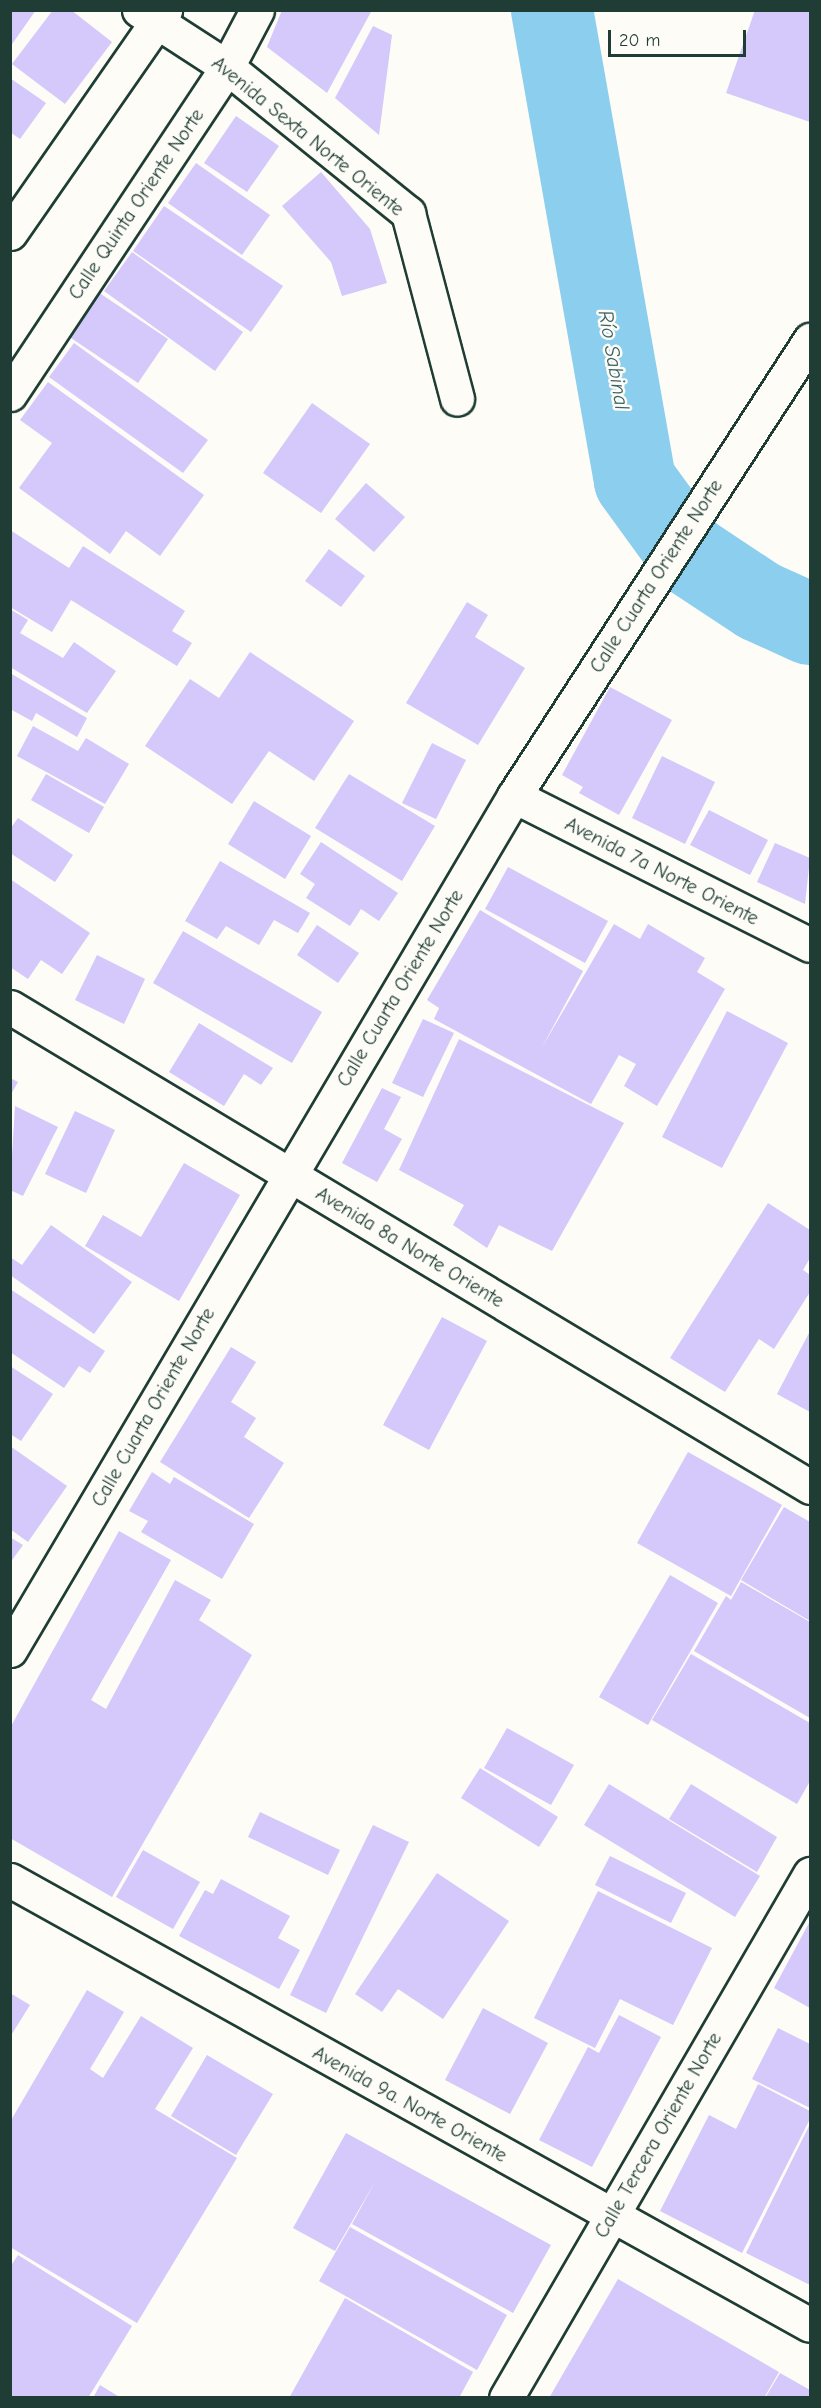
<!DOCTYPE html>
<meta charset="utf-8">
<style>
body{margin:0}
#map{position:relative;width:821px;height:2408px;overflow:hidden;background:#fdfcf7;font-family:"Comic Neue",sans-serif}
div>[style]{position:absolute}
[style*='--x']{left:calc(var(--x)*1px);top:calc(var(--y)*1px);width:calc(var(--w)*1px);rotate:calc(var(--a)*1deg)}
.river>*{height:82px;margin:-41px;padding:0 41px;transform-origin:41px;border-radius:41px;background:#8cceed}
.building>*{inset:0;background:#d5c8fa}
.roads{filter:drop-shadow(2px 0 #1f3d34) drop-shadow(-2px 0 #1f3d34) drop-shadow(0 2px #1f3d34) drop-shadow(0 -2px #1f3d34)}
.minor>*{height:33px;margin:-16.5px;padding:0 16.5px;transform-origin:16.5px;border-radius:16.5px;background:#fdfcf7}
span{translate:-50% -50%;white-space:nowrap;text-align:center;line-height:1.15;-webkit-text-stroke:5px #fdfcf7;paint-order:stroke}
.street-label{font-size:20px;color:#1f3d34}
.water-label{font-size:21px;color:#3a6162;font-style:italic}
.frame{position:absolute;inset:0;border:12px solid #1f3d34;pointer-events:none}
.scale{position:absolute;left:608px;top:30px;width:138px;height:27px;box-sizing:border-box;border:3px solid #1f3d34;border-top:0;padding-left:8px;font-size:18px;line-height:21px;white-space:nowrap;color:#1f3d34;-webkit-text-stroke:4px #fdfcf7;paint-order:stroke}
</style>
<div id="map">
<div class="river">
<div style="--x:552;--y:10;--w:478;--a:80"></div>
<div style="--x:635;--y:481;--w:90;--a:54"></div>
<div style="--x:688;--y:554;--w:85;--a:33.5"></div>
<div style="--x:759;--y:601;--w:56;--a:24.3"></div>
</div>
<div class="building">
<div style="clip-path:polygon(10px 10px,36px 10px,10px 47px)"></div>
<div style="clip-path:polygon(53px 10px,71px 10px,112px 42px,65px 104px,12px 64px)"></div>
<div style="clip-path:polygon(282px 10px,372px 10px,327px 93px,267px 47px)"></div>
<div style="clip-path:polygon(755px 10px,810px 10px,810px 122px,726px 93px)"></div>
<div style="clip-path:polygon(373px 26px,392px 35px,379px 135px,335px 98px)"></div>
<div style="clip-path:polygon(10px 78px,46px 103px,20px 139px,10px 132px)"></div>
<div style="clip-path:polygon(236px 116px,279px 146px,247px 192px,204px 163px)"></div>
<div style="clip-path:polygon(196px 163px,270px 215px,242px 255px,168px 203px)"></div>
<div style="clip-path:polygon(321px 172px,370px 229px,387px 283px,342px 296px,331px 262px,282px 206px)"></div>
<div style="clip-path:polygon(164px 206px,283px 286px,251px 332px,133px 251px)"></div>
<div style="clip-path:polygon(132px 252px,243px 332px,215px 371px,104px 291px)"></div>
<div style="clip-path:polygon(98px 292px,168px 339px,138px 383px,68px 336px)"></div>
<div style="clip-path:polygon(74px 343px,208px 440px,183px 473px,49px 377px)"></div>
<div style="clip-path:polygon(48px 382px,204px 495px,160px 556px,126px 531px,110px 554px,19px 488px,52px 443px,20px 420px)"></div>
<div style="clip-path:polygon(312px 403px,370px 444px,321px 513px,263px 473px)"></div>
<div style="clip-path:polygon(366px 483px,405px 517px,374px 552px,335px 519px)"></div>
<div style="clip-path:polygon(10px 530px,69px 568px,83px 546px,185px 611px,172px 631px,192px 643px,177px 666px,71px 600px,52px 632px,10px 607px)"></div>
<div style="clip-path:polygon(329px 549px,365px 576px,341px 607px,305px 581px)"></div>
<div style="clip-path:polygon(467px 602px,488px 615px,475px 637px,525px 668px,478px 745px,406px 703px)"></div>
<div style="clip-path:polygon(10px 609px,28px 620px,20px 633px,63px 658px,74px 642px,116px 671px,87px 713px,10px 667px)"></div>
<div style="clip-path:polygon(250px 652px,354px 721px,314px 781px,269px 751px,232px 804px,145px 746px,190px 679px,219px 698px)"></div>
<div style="clip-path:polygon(10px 673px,87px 718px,77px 737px,36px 713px,32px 721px,10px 709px)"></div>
<div style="clip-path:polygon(610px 687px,672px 720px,619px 815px,579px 793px,583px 787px,562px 775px)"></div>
<div style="clip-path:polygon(33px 726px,78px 751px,86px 738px,129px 764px,105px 804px,17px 756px)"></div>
<div style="clip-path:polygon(432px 743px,466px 760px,436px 819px,402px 803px)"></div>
<div style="clip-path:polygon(662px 756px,715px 782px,685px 844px,632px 818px)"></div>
<div style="clip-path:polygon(46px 774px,104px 807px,89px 833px,31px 800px)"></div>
<div style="clip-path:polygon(349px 774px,435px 826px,402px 881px,315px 828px)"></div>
<div style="clip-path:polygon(254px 801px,311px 836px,285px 879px,228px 844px)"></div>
<div style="clip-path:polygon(709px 810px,768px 840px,750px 875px,690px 845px)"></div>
<div style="clip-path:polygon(18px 818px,73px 855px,55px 882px,10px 853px,10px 829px)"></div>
<div style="clip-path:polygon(321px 842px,398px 893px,379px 921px,361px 909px,350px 926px,306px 898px,315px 884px,300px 874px)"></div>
<div style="clip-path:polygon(775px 843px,810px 858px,805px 904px,757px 882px)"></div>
<div style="clip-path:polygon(220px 861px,310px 913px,298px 933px,274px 920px,259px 945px,226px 926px,217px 939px,185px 921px)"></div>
<div style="clip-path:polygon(508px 867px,608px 921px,585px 963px,485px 909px)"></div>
<div style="clip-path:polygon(10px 879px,90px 933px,62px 974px,41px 960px,28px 979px,10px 967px)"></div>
<div style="clip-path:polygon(480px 910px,583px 971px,541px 1049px,614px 924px,640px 939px,648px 924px,705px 958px,697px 972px,725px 989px,657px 1106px,624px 1086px,636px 1064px,619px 1055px,591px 1104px,434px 1019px,439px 1008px,427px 1000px)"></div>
<div style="clip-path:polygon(317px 925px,359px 953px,338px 983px,297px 955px)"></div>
<div style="clip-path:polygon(183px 931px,322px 1012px,292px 1063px,153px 983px)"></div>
<div style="clip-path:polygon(97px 955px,145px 979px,124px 1024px,75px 1000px)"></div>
<div style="clip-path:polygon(727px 1011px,788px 1043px,722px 1168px,662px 1137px)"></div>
<div style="clip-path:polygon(423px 1019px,454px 1033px,423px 1097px,392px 1083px)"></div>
<div style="clip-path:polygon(199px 1023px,273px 1068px,261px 1085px,244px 1074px,224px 1106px,169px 1072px)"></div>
<div style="clip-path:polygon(459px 1039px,624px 1123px,552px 1251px,499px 1225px,487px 1248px,453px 1225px,464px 1205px,399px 1170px)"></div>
<div style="clip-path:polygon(10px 1078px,18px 1082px,10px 1096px)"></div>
<div style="clip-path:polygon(382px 1088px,401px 1097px,384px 1129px,402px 1139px,377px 1182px,342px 1163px)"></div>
<div style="clip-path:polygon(15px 1106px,58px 1127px,23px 1196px,10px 1190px)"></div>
<div style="clip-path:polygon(75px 1111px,115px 1130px,86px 1193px,45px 1174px)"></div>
<div style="clip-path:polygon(184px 1163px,240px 1195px,179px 1301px,85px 1246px,103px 1215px,141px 1237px)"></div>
<div style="clip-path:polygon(768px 1203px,810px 1230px,810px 1258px,803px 1270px,810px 1275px,810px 1292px,774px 1349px,759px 1339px,725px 1392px,670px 1358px)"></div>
<div style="clip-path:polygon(51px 1225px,132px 1282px,94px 1334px,10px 1275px,10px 1257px,22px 1265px)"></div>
<div style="clip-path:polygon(10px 1289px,105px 1351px,90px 1373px,79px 1366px,64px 1388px,10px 1352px)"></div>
<div style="clip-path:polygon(442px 1317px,487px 1341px,429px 1450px,383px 1425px)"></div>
<div style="clip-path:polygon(810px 1331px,810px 1412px,777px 1394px)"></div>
<div style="clip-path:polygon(231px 1347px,256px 1362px,231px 1402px,256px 1418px,244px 1437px,284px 1463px,249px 1518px,160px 1462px)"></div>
<div style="clip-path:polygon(10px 1366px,53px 1394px,21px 1441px,10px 1434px)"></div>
<div style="clip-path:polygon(10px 1446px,67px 1486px,28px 1542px,10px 1529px)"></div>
<div style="clip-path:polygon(688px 1452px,782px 1505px,731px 1596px,637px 1543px)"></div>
<div style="clip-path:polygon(152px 1472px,170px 1484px,174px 1477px,254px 1524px,222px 1579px,141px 1532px,148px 1521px,129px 1511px)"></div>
<div style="clip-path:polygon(784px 1507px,810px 1522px,810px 1621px,741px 1580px)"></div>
<div style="clip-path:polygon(119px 1531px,171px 1560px,91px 1700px,106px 1709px,175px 1580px,211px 1600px,199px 1620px,252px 1655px,112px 1897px,10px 1838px,10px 1728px)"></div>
<div style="clip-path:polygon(10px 1537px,23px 1545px,10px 1563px)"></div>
<div style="clip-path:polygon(670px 1575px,718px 1603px,648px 1725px,599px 1697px)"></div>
<div style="clip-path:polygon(741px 1582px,810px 1622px,810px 1718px,694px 1651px,726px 1596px,731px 1600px)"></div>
<div style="clip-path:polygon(691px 1654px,810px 1723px,810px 1781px,797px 1804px,652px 1720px)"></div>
<div style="clip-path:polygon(507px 1728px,574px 1765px,551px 1805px,484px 1768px)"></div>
<div style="clip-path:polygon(480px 1768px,558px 1817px,539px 1847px,461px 1798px)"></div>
<div style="clip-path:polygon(609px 1784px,760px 1876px,735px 1917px,584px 1825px)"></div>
<div style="clip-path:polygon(691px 1784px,777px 1837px,757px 1872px,669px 1819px)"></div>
<div style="clip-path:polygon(260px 1812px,340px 1850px,328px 1875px,248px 1837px)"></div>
<div style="clip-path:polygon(373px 1825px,409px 1842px,326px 2013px,290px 1995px)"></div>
<div style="clip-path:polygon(143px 1850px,200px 1882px,173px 1929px,116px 1897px)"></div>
<div style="clip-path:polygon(610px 1856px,686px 1893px,671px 1923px,595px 1885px)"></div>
<div style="clip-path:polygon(437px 1873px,509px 1921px,443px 2019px,398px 1989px,382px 2012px,355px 1994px)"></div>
<div style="clip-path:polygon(221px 1879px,290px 1916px,278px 1938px,300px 1950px,279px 1989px,179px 1936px,205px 1890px,213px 1894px)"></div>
<div style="clip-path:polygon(598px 1891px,712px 1948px,673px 2025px,620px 1999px,595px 2048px,534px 2018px)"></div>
<div style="clip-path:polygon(810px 1921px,810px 2008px,774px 1988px)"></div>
<div style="clip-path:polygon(87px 1990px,124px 2012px,90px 2069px,103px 2078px,141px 2016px,193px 2048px,155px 2109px,237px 2158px,137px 2323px,10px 2247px,10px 2122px)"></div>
<div style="clip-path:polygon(10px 1993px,30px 2005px,10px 2037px)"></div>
<div style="clip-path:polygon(483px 2008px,548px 2043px,510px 2114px,445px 2080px)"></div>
<div style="clip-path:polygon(619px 2015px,661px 2037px,592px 2167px,539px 2140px,588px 2047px,599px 2053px)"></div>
<div style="clip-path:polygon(778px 2028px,810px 2044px,810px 2108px,752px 2079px)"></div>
<div style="clip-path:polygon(207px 2055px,273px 2094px,236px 2155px,171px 2116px)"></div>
<div style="clip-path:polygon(758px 2084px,810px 2111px,810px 2119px,742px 2253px,660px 2211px,709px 2115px,736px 2129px)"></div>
<div style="clip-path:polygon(810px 2124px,810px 2285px,746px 2253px)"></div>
<div style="clip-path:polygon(346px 2133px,551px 2245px,513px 2313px,352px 2224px,376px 2180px,335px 2251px,293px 2228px)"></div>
<div style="clip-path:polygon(350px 2227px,507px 2315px,477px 2370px,319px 2281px)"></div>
<div style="clip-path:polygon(18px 2255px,132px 2326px,88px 2398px,10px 2398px,10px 2267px)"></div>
<div style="clip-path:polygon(618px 2279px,779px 2372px,764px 2398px,549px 2398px)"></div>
<div style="clip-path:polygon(345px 2298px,473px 2372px,459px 2398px,289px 2398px)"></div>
<div style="clip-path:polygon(780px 2373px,810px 2390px,810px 2398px,765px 2398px)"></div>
<div style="clip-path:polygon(100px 2385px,121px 2398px,93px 2398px)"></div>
</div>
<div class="roads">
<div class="minor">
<div style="--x:139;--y:10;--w:105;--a:32.9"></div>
<div style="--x:227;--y:67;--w:233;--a:38.9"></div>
<div style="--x:408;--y:213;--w:192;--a:75.2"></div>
<div style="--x:10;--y:233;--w:272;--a:-55.2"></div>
<div style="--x:10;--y:394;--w:392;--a:-56.4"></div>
<div style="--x:227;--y:67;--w:64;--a:-62.2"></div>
<div style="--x:514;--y:796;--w:331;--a:26.7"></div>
<div style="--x:10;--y:1007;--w:933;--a:30.96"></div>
<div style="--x:10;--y:1650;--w:992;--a:-59.45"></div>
<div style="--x:514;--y:796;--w:544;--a:-57.01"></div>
<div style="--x:10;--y:1880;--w:915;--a:29.08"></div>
<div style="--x:506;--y:2398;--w:606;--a:-59.88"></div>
</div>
</div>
<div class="street-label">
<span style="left:308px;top:136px;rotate:39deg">Avenida Sexta Norte Oriente</span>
<span style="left:136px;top:204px;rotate:-56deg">Calle Quinta Oriente Norte</span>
<span style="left:656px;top:576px;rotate:-57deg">Calle Cuarta Oriente Norte</span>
<span style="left:662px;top:871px;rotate:27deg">Avenida 7a Norte Oriente</span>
<span style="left:400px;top:988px;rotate:-59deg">Calle Cuarta Oriente Norte</span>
<span style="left:410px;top:1247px;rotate:31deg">Avenida 8a Norte Oriente</span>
<span style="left:153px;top:1407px;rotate:-60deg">Calle Cuarta Oriente Norte</span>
<span style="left:410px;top:2104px;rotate:29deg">Avenida 9a. Norte Oriente</span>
<span style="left:658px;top:2135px;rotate:-60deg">Calle Tercera Oriente Norte</span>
</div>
<div class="water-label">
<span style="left:614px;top:360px;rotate:80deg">Río Sabinal</span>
</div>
<div class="frame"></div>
<div class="scale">20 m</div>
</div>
